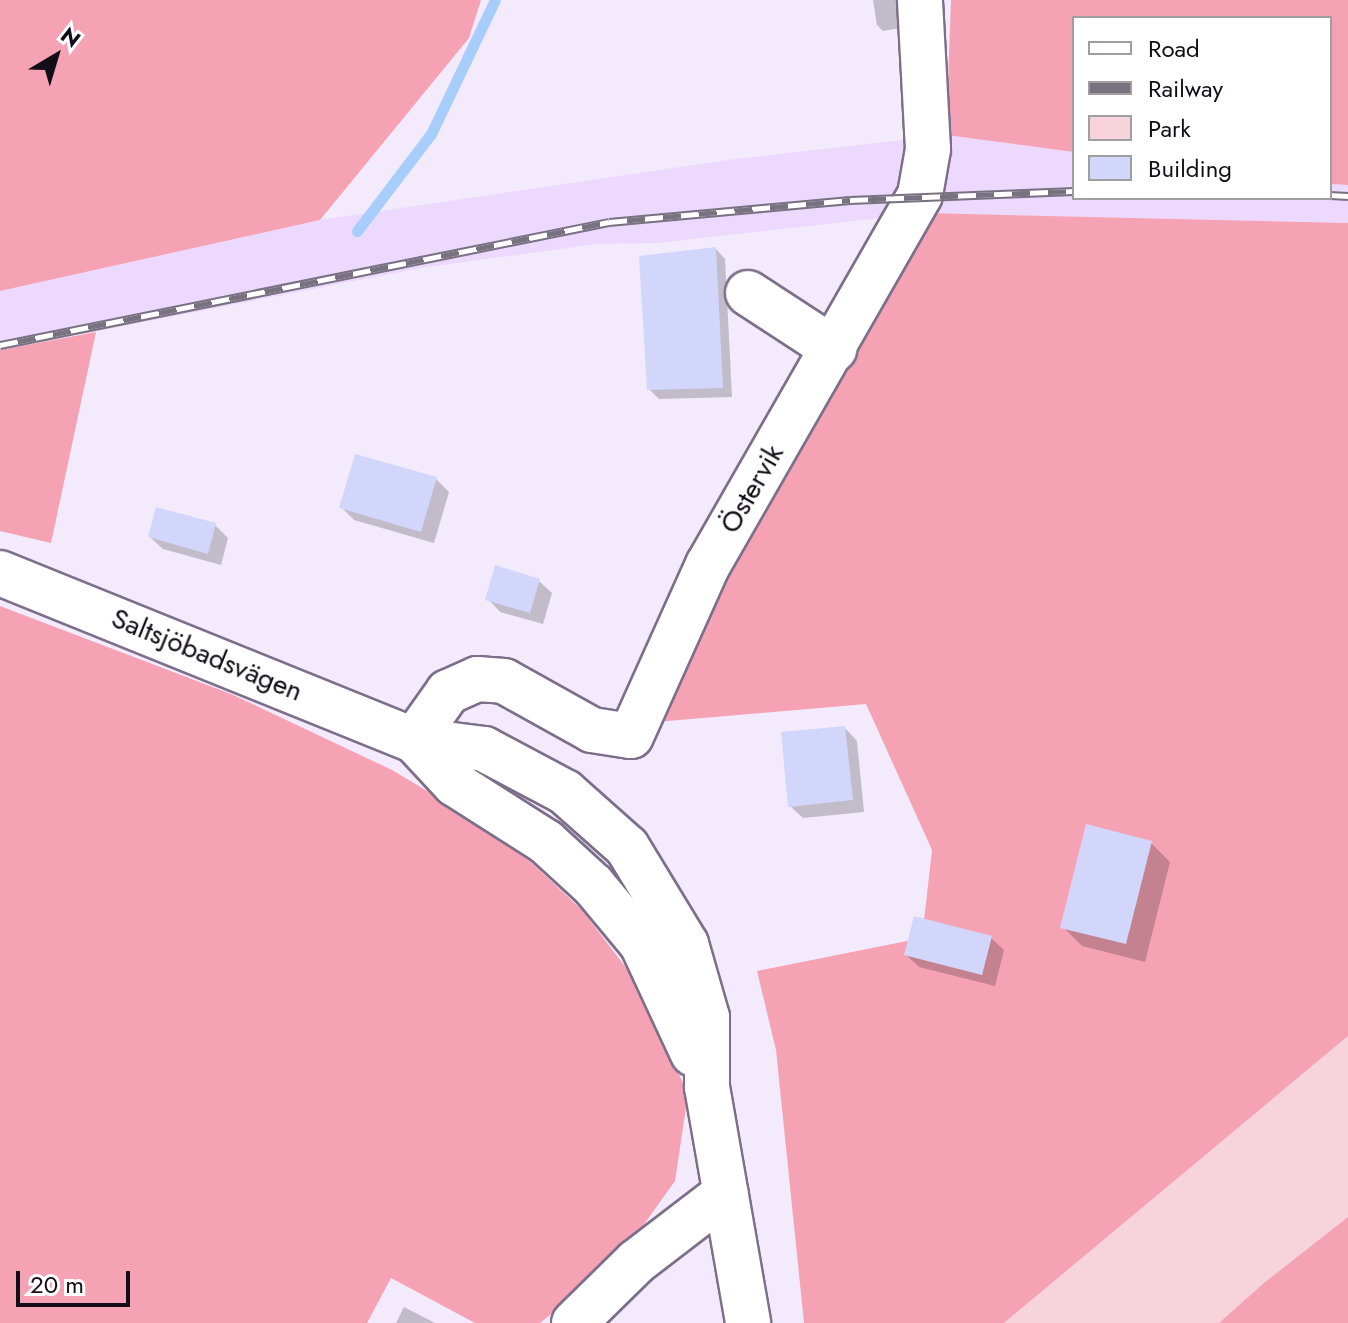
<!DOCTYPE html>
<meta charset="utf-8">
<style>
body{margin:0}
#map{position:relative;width:1348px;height:1323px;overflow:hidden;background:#f3eafc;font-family:Jost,sans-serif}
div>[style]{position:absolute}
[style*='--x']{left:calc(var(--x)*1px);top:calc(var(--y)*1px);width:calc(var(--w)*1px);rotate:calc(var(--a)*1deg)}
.built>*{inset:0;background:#edd9fe}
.green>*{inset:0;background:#f7d4db}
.forest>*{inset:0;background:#f6a2b5}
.shadow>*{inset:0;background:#0003}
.stream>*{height:11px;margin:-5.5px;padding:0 5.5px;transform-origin:5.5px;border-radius:5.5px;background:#a7cdfb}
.building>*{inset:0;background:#d3d6fb}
.roads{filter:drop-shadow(2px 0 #7d6f8a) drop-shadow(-2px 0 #7d6f8a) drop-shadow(0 2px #7d6f8a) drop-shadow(0 -2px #7d6f8a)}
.minor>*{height:44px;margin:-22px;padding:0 22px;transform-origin:22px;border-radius:22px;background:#fff}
.rail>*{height:9px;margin-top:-4.5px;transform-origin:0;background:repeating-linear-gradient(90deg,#fff 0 18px,#78717f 0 36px);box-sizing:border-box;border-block:2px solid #78717f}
span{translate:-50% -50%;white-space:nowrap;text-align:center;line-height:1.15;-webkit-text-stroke:7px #fff;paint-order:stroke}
.street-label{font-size:28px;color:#130d17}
.legend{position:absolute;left:1072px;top:16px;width:260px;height:184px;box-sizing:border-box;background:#fff;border:2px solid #a19ea2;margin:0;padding:10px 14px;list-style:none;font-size:24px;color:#130d17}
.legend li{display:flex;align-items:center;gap:16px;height:40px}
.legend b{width:40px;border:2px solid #a19ea2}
.north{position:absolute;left:16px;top:16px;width:80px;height:80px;-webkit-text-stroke:6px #fff;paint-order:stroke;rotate:38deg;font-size:22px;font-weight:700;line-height:32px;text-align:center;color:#130d17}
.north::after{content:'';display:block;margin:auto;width:28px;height:36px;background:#130d17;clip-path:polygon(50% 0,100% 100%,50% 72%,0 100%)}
.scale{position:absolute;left:16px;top:1271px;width:114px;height:36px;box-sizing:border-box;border:4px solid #130d17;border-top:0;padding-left:10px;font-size:24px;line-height:28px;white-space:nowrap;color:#130d17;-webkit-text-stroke:6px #fff;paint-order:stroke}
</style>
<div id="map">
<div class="built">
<div style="clip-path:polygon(946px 135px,1074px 152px,1074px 198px,1330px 198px,1330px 184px,1348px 185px,1348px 223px,926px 213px,657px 243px,597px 244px,421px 268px,0 350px,0 291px,320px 220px,728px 160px)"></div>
</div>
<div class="green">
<div style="clip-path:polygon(1348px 1036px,1348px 1217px,1219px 1323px,1004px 1323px)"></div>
</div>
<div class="forest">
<div style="clip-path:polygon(0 0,481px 0,469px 38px,320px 220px,0 291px)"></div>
<div style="clip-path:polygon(951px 0,1348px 0,1348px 185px,1330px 184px,1330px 18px,1074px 18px,1074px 152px,946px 135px)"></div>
<div style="clip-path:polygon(926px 213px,1348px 223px,1348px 1036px,1004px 1323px,804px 1323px,776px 1050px,757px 971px,922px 938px,932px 850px,866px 704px,656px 722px,691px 631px)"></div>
<div style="clip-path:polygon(96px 332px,51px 543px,0 531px,0 350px)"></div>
<div style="clip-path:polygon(0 606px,231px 694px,392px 770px,504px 837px,582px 910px,636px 981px,688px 1094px,675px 1181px,617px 1262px,540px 1323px,475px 1323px,391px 1278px,367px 1323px,0 1323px)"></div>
<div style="clip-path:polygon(1348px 1217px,1348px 1323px,1219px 1323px,1264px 1283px)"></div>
</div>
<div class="shadow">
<div style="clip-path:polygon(873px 0,903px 0,901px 28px,883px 31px,877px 25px)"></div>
<div style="clip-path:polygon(716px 249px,725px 259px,732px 397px,659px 399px,649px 389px)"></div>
<div style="clip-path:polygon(436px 479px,449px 492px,434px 543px,354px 520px,341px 507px)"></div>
<div style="clip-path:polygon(215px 525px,228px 538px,221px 565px,163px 549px,150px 537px)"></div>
<div style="clip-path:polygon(539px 581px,552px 593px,543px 624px,500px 612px,488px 599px)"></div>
<div style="clip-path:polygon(845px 728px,857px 741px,864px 812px,803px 818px,790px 806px)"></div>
<div style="clip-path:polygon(1151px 843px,1170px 862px,1145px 962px,1082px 946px,1063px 927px)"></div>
<div style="clip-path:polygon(991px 938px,1004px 950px,995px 986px,919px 967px,906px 955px)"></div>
<div style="clip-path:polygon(404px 1307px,435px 1323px,396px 1323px)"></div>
</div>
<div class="stream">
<div style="--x:357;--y:231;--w:122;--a:-52.7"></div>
<div style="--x:431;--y:134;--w:148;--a:-64.5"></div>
</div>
<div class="building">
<div style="clip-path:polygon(716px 247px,723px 388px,647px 390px,639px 256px)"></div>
<div style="clip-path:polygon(355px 454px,437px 477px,421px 532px,339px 508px)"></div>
<div style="clip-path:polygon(156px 507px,216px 523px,208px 554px,148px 537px)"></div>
<div style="clip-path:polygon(495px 565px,540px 579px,530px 613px,485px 600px)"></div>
<div style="clip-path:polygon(845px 726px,853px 800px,788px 807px,781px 732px)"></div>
<div style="clip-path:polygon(1086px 824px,1152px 841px,1126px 944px,1060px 928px)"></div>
<div style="clip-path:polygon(914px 916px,992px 936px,982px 975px,904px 955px)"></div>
</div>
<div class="roads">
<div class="minor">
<div style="--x:748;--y:293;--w:103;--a:33.1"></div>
<div style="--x:0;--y:573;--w:446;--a:22"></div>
<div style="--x:414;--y:740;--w:71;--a:7.3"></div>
<div style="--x:484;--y:749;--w:92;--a:28"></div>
<div style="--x:565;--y:792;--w:83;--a:41.6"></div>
<div style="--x:627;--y:847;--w:114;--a:58.7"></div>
<div style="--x:686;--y:944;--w:76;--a:74"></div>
<div style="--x:707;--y:1017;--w:70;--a:90"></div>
<div style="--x:707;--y:1087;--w:240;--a:80.1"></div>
<div style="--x:414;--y:740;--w:59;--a:-54.7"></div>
<div style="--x:448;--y:692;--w:32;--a:-24"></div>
<div style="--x:477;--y:679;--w:27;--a:4"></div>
<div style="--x:504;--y:681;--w:101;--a:29.1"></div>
<div style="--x:592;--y:730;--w:39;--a:9"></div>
<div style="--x:631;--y:736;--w:188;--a:-65.8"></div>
<div style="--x:708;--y:565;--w:426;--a:-60.2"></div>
<div style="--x:920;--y:195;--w:47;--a:-80.1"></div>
<div style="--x:928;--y:149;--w:149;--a:-93.1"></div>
<div style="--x:414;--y:740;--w:60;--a:47"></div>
<div style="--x:455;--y:784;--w:108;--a:32.5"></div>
<div style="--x:546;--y:842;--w:64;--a:42.5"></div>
<div style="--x:593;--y:885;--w:77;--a:50.3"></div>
<div style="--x:642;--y:944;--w:121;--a:65.1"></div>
<div style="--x:574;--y:1323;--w:87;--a:-44.5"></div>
<div style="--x:636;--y:1262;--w:113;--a:-37.5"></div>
</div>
</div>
<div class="rail">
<div style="--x:1330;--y:195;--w:18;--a:3"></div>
<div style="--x:0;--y:345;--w:621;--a:-11.42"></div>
<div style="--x:609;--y:222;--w:242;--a:-5.2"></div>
<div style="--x:850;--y:200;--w:224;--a:-2.3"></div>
</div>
<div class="street-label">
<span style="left:752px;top:489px;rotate:-60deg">Östervik</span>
<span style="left:207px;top:655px;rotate:22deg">Saltsjöbadsvägen</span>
</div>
<ul class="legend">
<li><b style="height:10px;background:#fff"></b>Road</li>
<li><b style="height:10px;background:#78717f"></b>Railway</li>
<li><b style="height:22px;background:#f7d4db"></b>Park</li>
<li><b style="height:22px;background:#d3d6fb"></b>Building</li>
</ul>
<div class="north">N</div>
<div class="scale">20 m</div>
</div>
